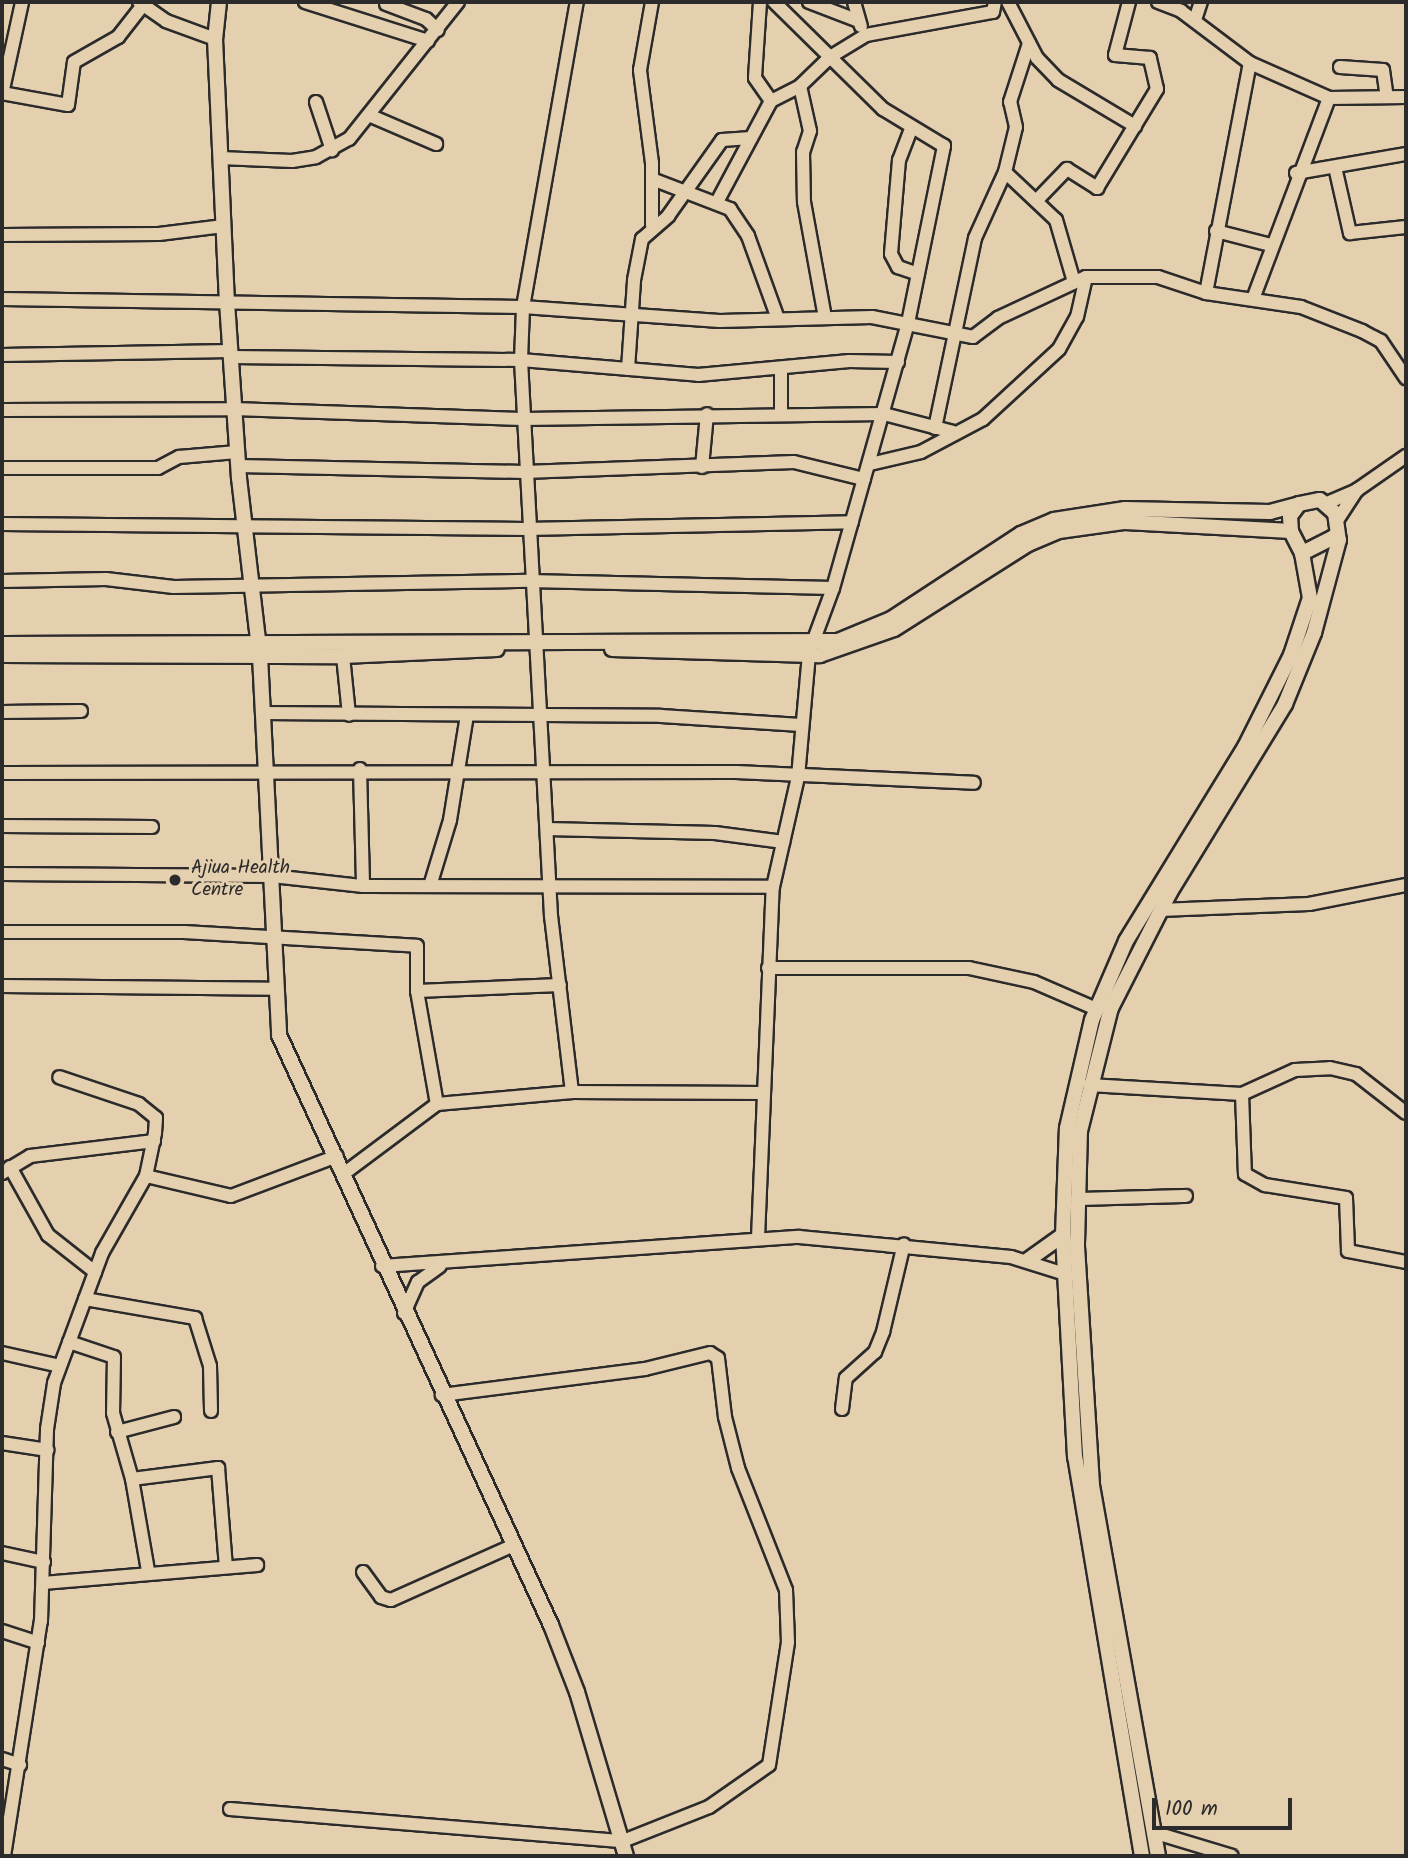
<!DOCTYPE html>
<style>
body{margin:0}
#map{position:relative;width:1408px;height:1858px;overflow:hidden;background:#e4cfae;font-family:Kalam,sans-serif}
div>[style]{position:absolute}
[style*='--x']{left:calc(var(--x)*1px);top:calc(var(--y)*1px);width:calc(var(--w)*1px);rotate:calc(var(--a)*1deg)}
.roads{filter:drop-shadow(2px 0 #2b2b2b) drop-shadow(-2px 0 #2b2b2b) drop-shadow(0 2px #2b2b2b) drop-shadow(0 -2px #2b2b2b)}
.minor>*{height:12px;margin:-6px;padding:0 6px;transform-origin:6px;border-radius:6px;background:#e4cfae}
.major>*{height:14px;margin:-7px;padding:0 7px;transform-origin:7px;border-radius:7px;background:#e4cfae}
.dots>*{width:19px;height:19px;translate:-50% -50%;box-sizing:border-box;border:4px solid #e4cfae;border-radius:50%}
span{translate:-50% -50%;white-space:nowrap;text-align:center;line-height:1.15;-webkit-text-stroke:6px #e4cfae;paint-order:stroke}
.poi-label{font-size:19px;color:#2b2b2b}
.left{translate:0 -50%;text-align:left}
.frame{position:absolute;inset:0;border:4px solid #2b2b2b;pointer-events:none}
.scale{position:absolute;left:1152px;top:1798px;width:140px;height:32px;box-sizing:border-box;border:4px solid #2b2b2b;border-top:0;padding-left:9px;font-size:21px;line-height:24px;white-space:nowrap;color:#2b2b2b;-webkit-text-stroke:5px #e4cfae;paint-order:stroke}
</style>
<div id="map">
<div class="roads">
<div class="minor">
<div style="--x:139;--y:2;--w:33;--a:35"></div>
<div style="--x:166;--y:21;--w:52;--a:20.2"></div>
<div style="--x:305;--y:2;--w:129;--a:17.6"></div>
<div style="--x:760;--y:2;--w:76;--a:93.8"></div>
<div style="--x:755;--y:78;--w:28;--a:55"></div>
<div style="--x:809;--y:2;--w:53;--a:20.8"></div>
<div style="--x:854;--y:2;--w:25;--a:74"></div>
<div style="--x:1008;--y:2;--w:63;--a:62.6"></div>
<div style="--x:1037;--y:58;--w:30;--a:46"></div>
<div style="--x:1058;--y:80;--w:90;--a:30.9"></div>
<div style="--x:1158;--y:2;--w:25;--a:21"></div>
<div style="--x:1181;--y:11;--w:86;--a:37"></div>
<div style="--x:1250;--y:63;--w:86;--a:23.9"></div>
<div style="--x:1329;--y:98;--w:77;--a:-0.7"></div>
<div style="--x:386;--y:4;--w:43;--a:20.6"></div>
<div style="--x:426;--y:19;--w:16;--a:43"></div>
<div style="--x:1195;--y:20;--w:19;--a:-72"></div>
<div style="--x:1340;--y:67;--w:43;--a:4"></div>
<div style="--x:1383;--y:70;--w:27;--a:82"></div>
<div style="--x:800;--y:86;--w:46;--a:77.5"></div>
<div style="--x:810;--y:131;--w:22;--a:108"></div>
<div style="--x:803;--y:152;--w:50;--a:88.9"></div>
<div style="--x:804;--y:202;--w:118;--a:79.7"></div>
<div style="--x:2;--y:93;--w:67;--a:10.3"></div>
<div style="--x:68;--y:105;--w:43;--a:-82.1"></div>
<div style="--x:74;--y:62;--w:51;--a:-29.6"></div>
<div style="--x:118;--y:37;--w:41;--a:-52"></div>
<div style="--x:2;--y:94;--w:94;--a:-77.7"></div>
<div style="--x:316;--y:102;--w:51;--a:71.6"></div>
<div style="--x:371;--y:116;--w:71;--a:23.3"></div>
<div style="--x:911;--y:129;--w:33;--a:111"></div>
<div style="--x:899;--y:160;--w:94;--a:94.9"></div>
<div style="--x:891;--y:254;--w:15;--a:62"></div>
<div style="--x:898;--y:267;--w:21;--a:19"></div>
<div style="--x:220;--y:158;--w:72;--a:2.4"></div>
<div style="--x:292;--y:161;--w:24;--a:-9"></div>
<div style="--x:316;--y:157;--w:38;--a:-29"></div>
<div style="--x:349;--y:139;--w:175;--a:-51.5"></div>
<div style="--x:1335;--y:167;--w:68;--a:77.2"></div>
<div style="--x:1350;--y:233;--w:56;--a:-6.1"></div>
<div style="--x:1005;--y:172;--w:70;--a:43.3"></div>
<div style="--x:1056;--y:220;--w:65;--a:73.8"></div>
<div style="--x:1296;--y:173;--w:112;--a:-9.8"></div>
<div style="--x:652;--y:179;--w:84;--a:21"></div>
<div style="--x:730;--y:209;--w:32;--a:56"></div>
<div style="--x:748;--y:236;--w:88;--a:70.1"></div>
<div style="--x:1038;--y:199;--w:42;--a:-46"></div>
<div style="--x:1067;--y:169;--w:36;--a:32"></div>
<div style="--x:1097;--y:188;--w:116;--a:-58.8"></div>
<div style="--x:1157;--y:89;--w:32;--a:-103"></div>
<div style="--x:1150;--y:58;--w:35;--a:-175"></div>
<div style="--x:1115;--y:55;--w:55;--a:-75.2"></div>
<div style="--x:717;--y:202;--w:115;--a:-61.9"></div>
<div style="--x:771;--y:101;--w:33;--a:-27"></div>
<div style="--x:800;--y:86;--w:42;--a:-44"></div>
<div style="--x:830;--y:57;--w:42;--a:-31.4"></div>
<div style="--x:866;--y:35;--w:129;--a:-10.3"></div>
<div style="--x:993;--y:12;--w:10;--a:-79"></div>
<div style="--x:652;--y:225;--w:62;--a:-90"></div>
<div style="--x:652;--y:163;--w:94;--a:-97.4"></div>
<div style="--x:640;--y:70;--w:69;--a:-80"></div>
<div style="--x:1216;--y:231;--w:57;--a:14.3"></div>
<div style="--x:2;--y:235;--w:157;--a:-0.4"></div>
<div style="--x:159;--y:234;--w:65;--a:-7"></div>
<div style="--x:1206;--y:293;--w:234;--a:-79.2"></div>
<div style="--x:2;--y:299;--w:521;--a:0.88"></div>
<div style="--x:523;--y:307;--w:197;--a:4.1"></div>
<div style="--x:720;--y:321;--w:152;--a:-1.5"></div>
<div style="--x:872;--y:317;--w:103;--a:11.2"></div>
<div style="--x:973;--y:337;--w:31;--a:-37"></div>
<div style="--x:998;--y:318;--w:97;--a:-25"></div>
<div style="--x:1086;--y:277;--w:72;--a:0"></div>
<div style="--x:1158;--y:277;--w:51;--a:18.4"></div>
<div style="--x:1206;--y:293;--w:96;--a:8.4"></div>
<div style="--x:1301;--y:307;--w:66;--a:21.5"></div>
<div style="--x:1362;--y:331;--w:21;--a:28"></div>
<div style="--x:1381;--y:341;--w:45;--a:56"></div>
<div style="--x:1253;--y:299;--w:215;--a:-69.3"></div>
<div style="--x:2;--y:355;--w:229;--a:-1"></div>
<div style="--x:231;--y:357;--w:290;--a:0.6"></div>
<div style="--x:521;--y:360;--w:178;--a:4.8"></div>
<div style="--x:698;--y:375;--w:152;--a:-5.3"></div>
<div style="--x:849;--y:361;--w:49;--a:1.2"></div>
<div style="--x:628;--y:369;--w:89;--a:-86.1"></div>
<div style="--x:634;--y:280;--w:42;--a:-79"></div>
<div style="--x:642;--y:239;--w:35;--a:-41"></div>
<div style="--x:668;--y:216;--w:93;--a:-54.6"></div>
<div style="--x:722;--y:140;--w:29;--a:-4"></div>
<div style="--x:2;--y:410;--w:232;--a:-0.2"></div>
<div style="--x:234;--y:409;--w:289;--a:2"></div>
<div style="--x:523;--y:419;--w:361;--a:-0.8"></div>
<div style="--x:884;--y:414;--w:71;--a:14.6"></div>
<div style="--x:781;--y:413;--w:44;--a:-90"></div>
<div style="--x:935;--y:428;--w:194;--a:-78.1"></div>
<div style="--x:975;--y:238;--w:72;--a:-65.6"></div>
<div style="--x:1005;--y:172;--w:46;--a:-76.3"></div>
<div style="--x:1016;--y:127;--w:26;--a:-103"></div>
<div style="--x:1010;--y:102;--w:62;--a:-72.1"></div>
<div style="--x:870;--y:464;--w:52;--a:-13.2"></div>
<div style="--x:921;--y:452;--w:70;--a:-28"></div>
<div style="--x:983;--y:419;--w:103;--a:-42.6"></div>
<div style="--x:1059;--y:349;--w:37;--a:-61"></div>
<div style="--x:1077;--y:317;--w:41;--a:-77.3"></div>
<div style="--x:238;--y:466;--w:286;--a:1.2"></div>
<div style="--x:524;--y:472;--w:270;--a:-2.1"></div>
<div style="--x:794;--y:462;--w:72;--a:13.7"></div>
<div style="--x:702;--y:467;--w:53;--a:-84.6"></div>
<div style="--x:2;--y:468;--w:156;--a:0"></div>
<div style="--x:158;--y:468;--w:24;--a:-28"></div>
<div style="--x:179;--y:457;--w:58;--a:-4.9"></div>
<div style="--x:1327;--y:503;--w:33;--a:-23"></div>
<div style="--x:1357;--y:490;--w:60;--a:-34.8"></div>
<div style="--x:1338;--y:519;--w:35;--a:-57"></div>
<div style="--x:2;--y:524;--w:524;--a:0.55"></div>
<div style="--x:526;--y:529;--w:326;--a:-1.2"></div>
<div style="--x:2;--y:581;--w:104;--a:-1.1"></div>
<div style="--x:106;--y:579;--w:68;--a:6.7"></div>
<div style="--x:174;--y:587;--w:355;--a:-1"></div>
<div style="--x:529;--y:581;--w:304;--a:1.3"></div>
<div style="--x:343;--y:656;--w:59;--a:84.2"></div>
<div style="--x:2;--y:712;--w:79;--a:-0.7"></div>
<div style="--x:263;--y:713;--w:398;--a:0.4"></div>
<div style="--x:661;--y:716;--w:140;--a:3.7"></div>
<div style="--x:360;--y:769;--w:117;--a:88.5"></div>
<div style="--x:2;--y:773;--w:734;--a:-0.08"></div>
<div style="--x:736;--y:772;--w:238;--a:2.6"></div>
<div style="--x:2;--y:826;--w:150;--a:0.4"></div>
<div style="--x:547;--y:829;--w:168;--a:1.4"></div>
<div style="--x:715;--y:833;--w:69;--a:7.5"></div>
<div style="--x:2;--y:874;--w:270;--a:0.4"></div>
<div style="--x:272;--y:876;--w:92;--a:6.3"></div>
<div style="--x:363;--y:886;--w:410;--a:0.1"></div>
<div style="--x:430;--y:886;--w:69;--a:-73.1"></div>
<div style="--x:450;--y:820;--w:106;--a:-80.8"></div>
<div style="--x:1160;--y:910;--w:149;--a:-2.3"></div>
<div style="--x:1309;--y:904;--w:99;--a:-11.1"></div>
<div style="--x:2;--y:932;--w:182;--a:0"></div>
<div style="--x:184;--y:932;--w:233;--a:3.4"></div>
<div style="--x:417;--y:946;--w:45;--a:90"></div>
<div style="--x:417;--y:991;--w:115;--a:80"></div>
<div style="--x:768;--y:968;--w:201;--a:0"></div>
<div style="--x:969;--y:968;--w:66;--a:12.2"></div>
<div style="--x:1034;--y:982;--w:68;--a:23.5"></div>
<div style="--x:2;--y:986;--w:273;--a:0.6"></div>
<div style="--x:417;--y:991;--w:143;--a:-2.4"></div>
<div style="--x:1089;--y:1085;--w:153;--a:3.4"></div>
<div style="--x:1242;--y:1094;--w:58;--a:-24.4"></div>
<div style="--x:1295;--y:1070;--w:35;--a:-3"></div>
<div style="--x:1330;--y:1068;--w:27;--a:13"></div>
<div style="--x:1356;--y:1074;--w:63;--a:38"></div>
<div style="--x:572;--y:1092;--w:177;--a:-96.8"></div>
<div style="--x:551;--y:916;--w:557;--a:-93.09"></div>
<div style="--x:521;--y:360;--w:53;--a:-87.8"></div>
<div style="--x:523;--y:307;--w:310;--a:-80"></div>
<div style="--x:1242;--y:1094;--w:80;--a:87.9"></div>
<div style="--x:1245;--y:1174;--w:23;--a:29"></div>
<div style="--x:1265;--y:1185;--w:82;--a:9.1"></div>
<div style="--x:1346;--y:1198;--w:53;--a:87.8"></div>
<div style="--x:1348;--y:1251;--w:59;--a:10.7"></div>
<div style="--x:10;--y:1167;--w:78;--a:60.8"></div>
<div style="--x:48;--y:1235;--w:60;--a:38.2"></div>
<div style="--x:346;--y:1172;--w:114;--a:-36.8"></div>
<div style="--x:437;--y:1104;--w:136;--a:-5.1"></div>
<div style="--x:572;--y:1092;--w:192;--a:0.3"></div>
<div style="--x:2;--y:1173;--w:33;--a:-31"></div>
<div style="--x:30;--y:1156;--w:125;--a:-6.9"></div>
<div style="--x:146;--y:1176;--w:87;--a:13.2"></div>
<div style="--x:231;--y:1196;--w:113;--a:-20.7"></div>
<div style="--x:1077;--y:1199;--w:109;--a:-1.6"></div>
<div style="--x:758;--y:1238;--w:351;--a:-87.6"></div>
<div style="--x:773;--y:887;--w:113;--a:-77.2"></div>
<div style="--x:798;--y:777;--w:124;--a:-84.9"></div>
<div style="--x:809;--y:653;--w:69;--a:-69.7"></div>
<div style="--x:833;--y:588;--w:275;--a:-74.2"></div>
<div style="--x:908;--y:323;--w:181;--a:-78.5"></div>
<div style="--x:944;--y:146;--w:71;--a:-148.8"></div>
<div style="--x:883;--y:109;--w:153;--a:-135.5"></div>
<div style="--x:382;--y:1266;--w:418;--a:-4"></div>
<div style="--x:799;--y:1237;--w:213;--a:5.4"></div>
<div style="--x:1011;--y:1257;--w:57;--a:17.5"></div>
<div style="--x:85;--y:1299;--w:112;--a:9.8"></div>
<div style="--x:195;--y:1318;--w:50;--a:72.6"></div>
<div style="--x:210;--y:1366;--w:45;--a:88.7"></div>
<div style="--x:404;--y:1313;--w:34;--a:-66"></div>
<div style="--x:418;--y:1282;--w:27;--a:-36"></div>
<div style="--x:69;--y:1342;--w:47;--a:18.4"></div>
<div style="--x:114;--y:1357;--w:56;--a:91"></div>
<div style="--x:113;--y:1413;--w:69;--a:73.9"></div>
<div style="--x:132;--y:1479;--w:87;--a:-7.3"></div>
<div style="--x:218;--y:1468;--w:99;--a:85.4"></div>
<div style="--x:2;--y:1353;--w:59;--a:12.6"></div>
<div style="--x:842;--y:1409;--w:31;--a:-83"></div>
<div style="--x:846;--y:1378;--w:39;--a:-42"></div>
<div style="--x:875;--y:1352;--w:22;--a:-68"></div>
<div style="--x:883;--y:1332;--w:90;--a:-76.6"></div>
<div style="--x:117;--y:1432;--w:59;--a:-14.7"></div>
<div style="--x:2;--y:1443;--w:46;--a:8.8"></div>
<div style="--x:132;--y:1479;--w:93;--a:80.1"></div>
<div style="--x:2;--y:1553;--w:43;--a:12.1"></div>
<div style="--x:363;--y:1572;--w:31;--a:54"></div>
<div style="--x:381;--y:1597;--w:10;--a:17"></div>
<div style="--x:391;--y:1600;--w:135;--a:-24.1"></div>
<div style="--x:43;--y:1583;--w:215;--a:-4.8"></div>
<div style="--x:2;--y:1631;--w:38;--a:18"></div>
<div style="--x:2;--y:1759;--w:19;--a:18"></div>
<div style="--x:230;--y:1809;--w:394;--a:4.7"></div>
<div style="--x:623;--y:1841;--w:92;--a:-21.6"></div>
<div style="--x:709;--y:1807;--w:73;--a:-35"></div>
<div style="--x:769;--y:1765;--w:124;--a:-81.2"></div>
<div style="--x:788;--y:1642;--w:52;--a:-92.2"></div>
<div style="--x:786;--y:1590;--w:131;--a:-111.5"></div>
<div style="--x:738;--y:1468;--w:53;--a:-104.3"></div>
<div style="--x:725;--y:1417;--w:59;--a:-96.8"></div>
<div style="--x:718;--y:1358;--w:9;--a:-148"></div>
<div style="--x:710;--y:1353;--w:67;--a:166.2"></div>
<div style="--x:645;--y:1369;--w:205;--a:172.7"></div>
<div style="--x:1156;--y:1833;--w:79;--a:16.8"></div>
<div style="--x:4;--y:1856;--w:238;--a:-81.1"></div>
<div style="--x:41;--y:1621;--w:192;--a:-88.2"></div>
<div style="--x:47;--y:1429;--w:47;--a:-81.3"></div>
<div style="--x:54;--y:1383;--w:139;--a:-69.7"></div>
<div style="--x:102;--y:1253;--w:89;--a:-60.3"></div>
<div style="--x:146;--y:1176;--w:44;--a:-78.2"></div>
<div style="--x:155;--y:1133;--w:15;--a:-86"></div>
<div style="--x:156;--y:1118;--w:22;--a:-141"></div>
<div style="--x:139;--y:1104;--w:84;--a:-161.4"></div>
</div>
<div class="major">
<div style="--x:219;--y:2;--w:37;--a:96"></div>
<div style="--x:215;--y:39;--w:263;--a:87.4"></div>
<div style="--x:227;--y:302;--w:176;--a:86.1"></div>
<div style="--x:239;--y:478;--w:179;--a:83.3"></div>
<div style="--x:260;--y:656;--w:379;--a:87.1"></div>
<div style="--x:279;--y:1035;--w:650;--a:65.25"></div>
<div style="--x:551;--y:1625;--w:72;--a:68.8"></div>
<div style="--x:577;--y:1692;--w:171;--a:73.4"></div>
<div style="--x:1320;--y:500;--w:20;--a:41"></div>
<div style="--x:1335;--y:513;--w:27;--a:82"></div>
<div style="--x:1339;--y:540;--w:6;--a:-149"></div>
<div style="--x:1334;--y:537;--w:36;--a:153"></div>
<div style="--x:1302;--y:553;--w:25;--a:-117"></div>
<div style="--x:1291;--y:531;--w:15;--a:-94"></div>
<div style="--x:1290;--y:516;--w:15;--a:-53"></div>
<div style="--x:1299;--y:504;--w:21;--a:-11"></div>
<div style="--x:2;--y:644;--w:836;--a:-0.21"></div>
<div style="--x:838;--y:641;--w:57;--a:-22.5"></div>
<div style="--x:891;--y:619;--w:155;--a:-33.2"></div>
<div style="--x:1021;--y:534;--w:36;--a:-23"></div>
<div style="--x:1054;--y:520;--w:72;--a:-8.8"></div>
<div style="--x:1125;--y:509;--w:145;--a:1.2"></div>
<div style="--x:1270;--y:512;--w:30;--a:-15"></div>
<div style="--x:612;--y:649;--w:208;--a:1.7"></div>
<div style="--x:820;--y:655;--w:78;--a:-19.4"></div>
<div style="--x:894;--y:629;--w:159;--a:-32.4"></div>
<div style="--x:1028;--y:544;--w:34;--a:-23"></div>
<div style="--x:1059;--y:531;--w:67;--a:-7.8"></div>
<div style="--x:1125;--y:522;--w:166;--a:3.1"></div>
<div style="--x:2;--y:655;--w:341;--a:0.2"></div>
<div style="--x:343;--y:656;--w:154;--a:-2.6"></div>
<div style="--x:1028;--y:1260;--w:43;--a:-35.5"></div>
<div style="--x:1142;--y:1856;--w:405;--a:-99.5"></div>
<div style="--x:1075;--y:1457;--w:222;--a:-93.1"></div>
<div style="--x:1063;--y:1235;--w:107;--a:-87.9"></div>
<div style="--x:1067;--y:1128;--w:111;--a:-77"></div>
<div style="--x:1092;--y:1020;--w:86;--a:-66.7"></div>
<div style="--x:1126;--y:941;--w:228;--a:-58.5"></div>
<div style="--x:1245;--y:747;--w:103;--a:-63.4"></div>
<div style="--x:1291;--y:655;--w:60;--a:-71.6"></div>
<div style="--x:1310;--y:598;--w:46;--a:-100.1"></div>
<div style="--x:1158;--y:1856;--w:377;--a:-100.1"></div>
<div style="--x:1092;--y:1485;--w:241;--a:-93.6"></div>
<div style="--x:1077;--y:1244;--w:113;--a:-88.5"></div>
<div style="--x:1080;--y:1131;--w:127;--a:-75.9"></div>
<div style="--x:1111;--y:1008;--w:130;--a:-63"></div>
<div style="--x:1170;--y:892;--w:220;--a:-58.5"></div>
<div style="--x:1285;--y:704;--w:77;--a:-67.8"></div>
<div style="--x:1314;--y:633;--w:96;--a:-75"></div>
</div>
</div>
<div class="dots">
<div style="left:175px;top:880px;background:#2b2b2b"></div>
</div>
<div class="poi-label">
<span class="left" style="left:191px;top:880px">Ajiua Health<br>Centre</span>
</div>
<div class="frame"></div>
<div class="scale">100 m</div>
</div>
